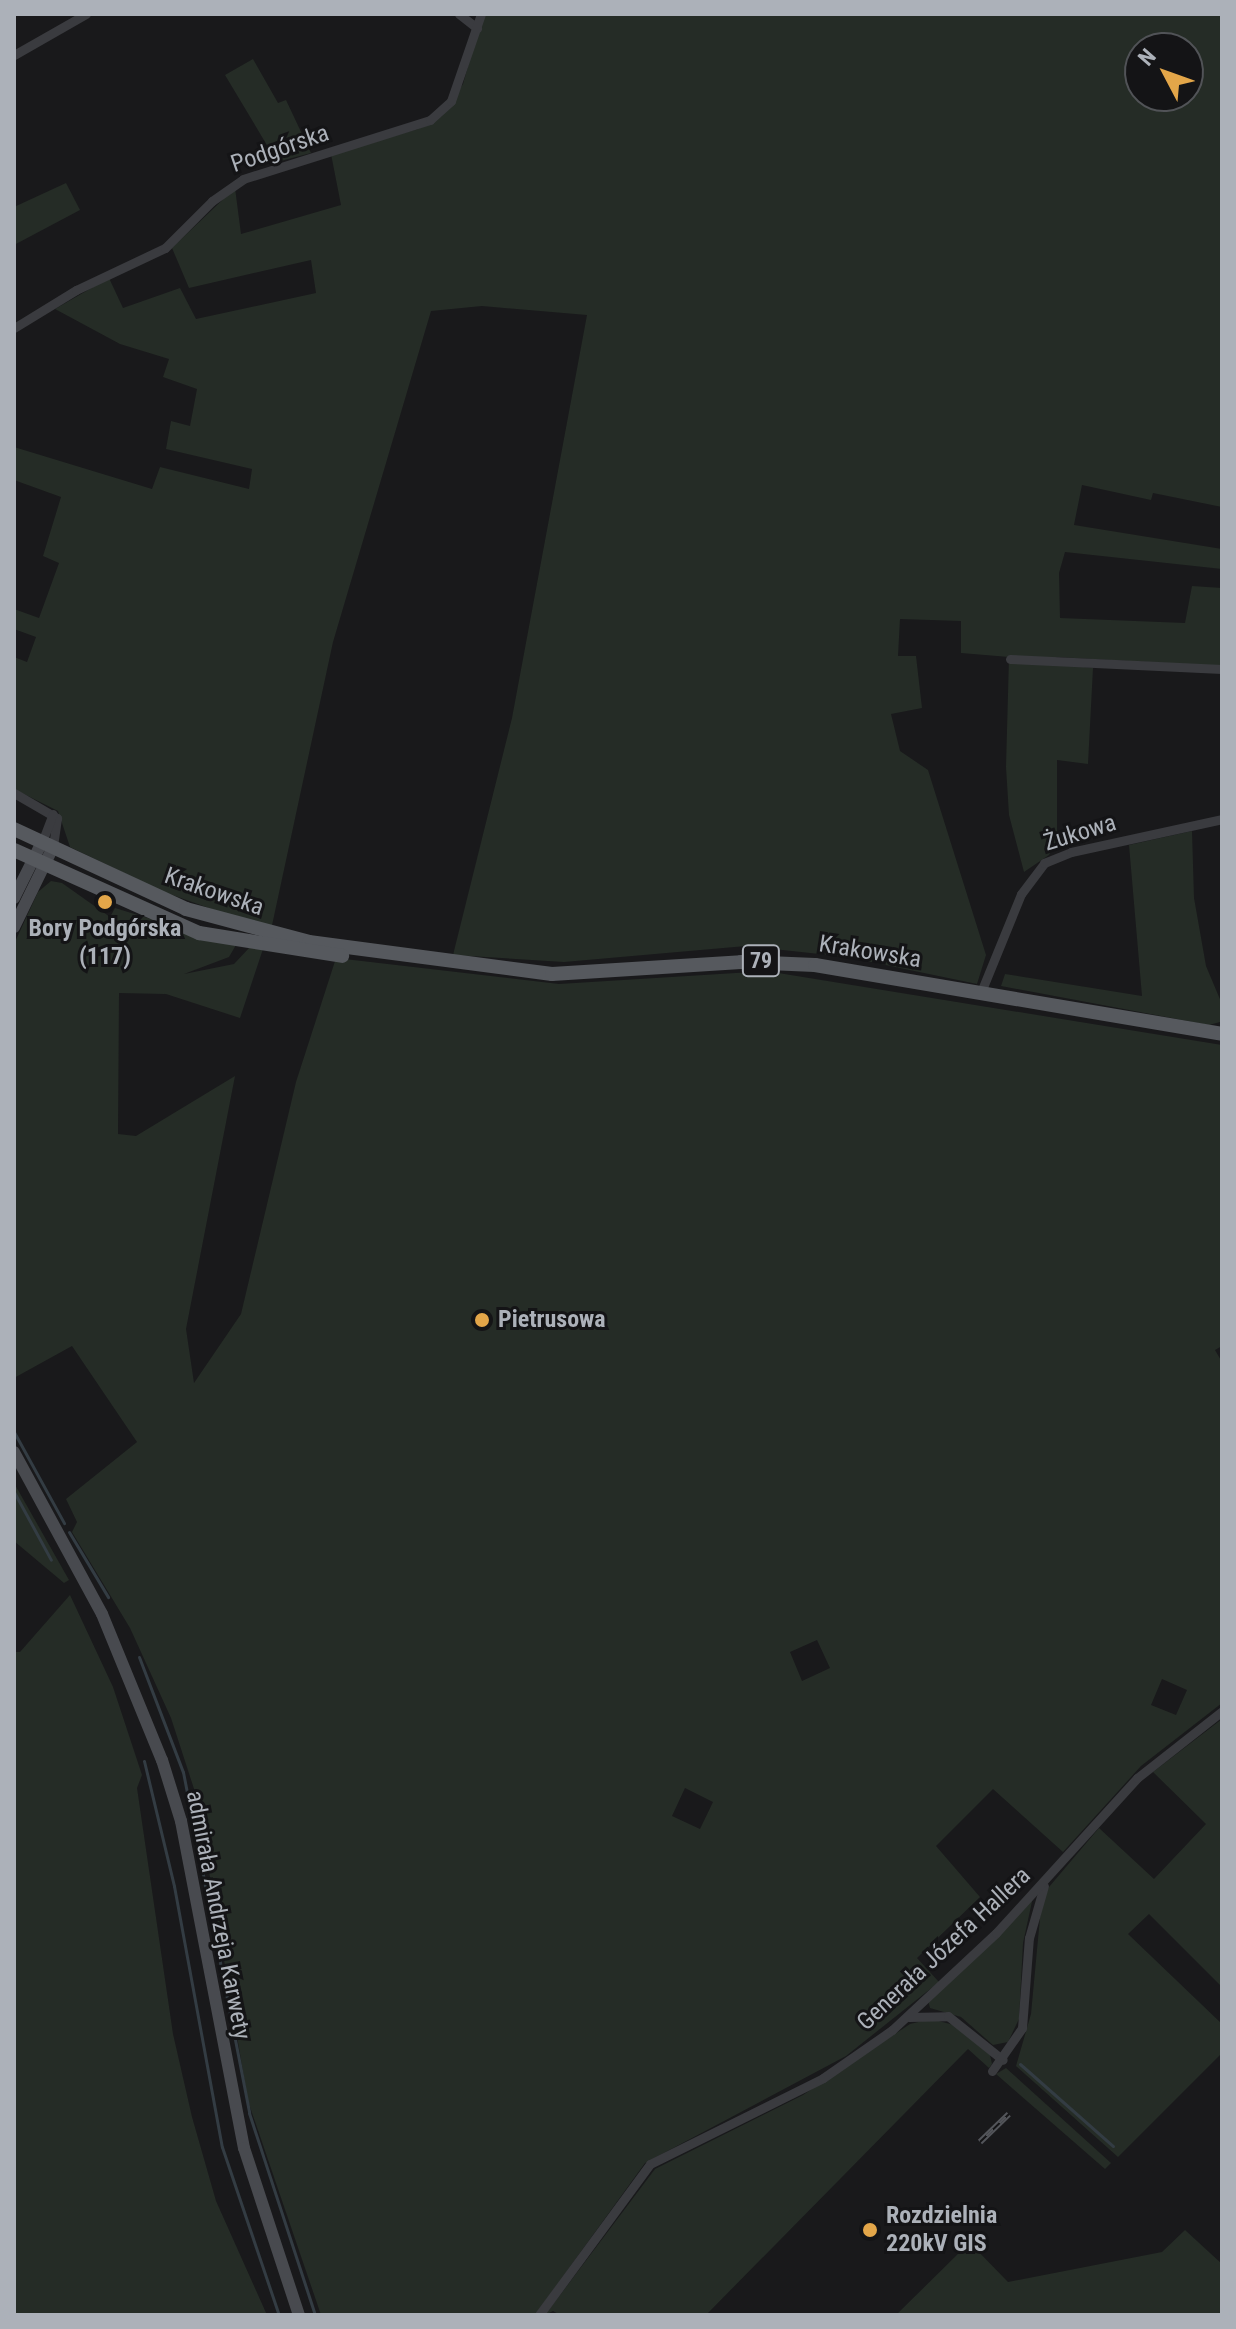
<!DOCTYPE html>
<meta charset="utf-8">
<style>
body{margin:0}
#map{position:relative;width:1236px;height:2329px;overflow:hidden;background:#19191b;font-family:"Roboto Condensed",sans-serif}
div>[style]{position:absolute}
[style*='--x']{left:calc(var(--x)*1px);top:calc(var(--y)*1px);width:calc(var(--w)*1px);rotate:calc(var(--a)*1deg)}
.green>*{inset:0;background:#252c26}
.stream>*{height:3px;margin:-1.5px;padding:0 1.5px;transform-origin:1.5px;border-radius:1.5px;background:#333c43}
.street>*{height:9px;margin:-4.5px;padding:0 4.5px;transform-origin:4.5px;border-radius:4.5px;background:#3a3b3f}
.secondary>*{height:12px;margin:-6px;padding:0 6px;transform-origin:6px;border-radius:6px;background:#484a4f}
.primary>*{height:14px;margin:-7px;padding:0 7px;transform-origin:7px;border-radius:7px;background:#56595e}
.rail>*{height:6px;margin-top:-3px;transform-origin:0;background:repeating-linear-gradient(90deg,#141416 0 9px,#53555a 0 18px);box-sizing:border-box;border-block:2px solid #53555a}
.dots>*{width:22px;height:22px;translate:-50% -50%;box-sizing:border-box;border:4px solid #141416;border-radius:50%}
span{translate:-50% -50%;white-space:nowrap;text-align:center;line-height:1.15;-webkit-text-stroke:6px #141416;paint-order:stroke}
.shield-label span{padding:2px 6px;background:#141416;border:2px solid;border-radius:6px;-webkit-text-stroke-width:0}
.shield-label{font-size:22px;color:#acb1b9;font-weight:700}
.street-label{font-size:24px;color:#acb1b9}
.poi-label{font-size:24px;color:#acb1b9;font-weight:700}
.left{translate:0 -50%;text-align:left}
.frame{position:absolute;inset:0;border:16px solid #acb1b9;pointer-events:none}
.north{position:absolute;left:1124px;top:32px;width:80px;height:80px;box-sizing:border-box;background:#141416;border:2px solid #515357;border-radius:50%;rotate:311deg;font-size:22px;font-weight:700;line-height:32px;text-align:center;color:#acb1b9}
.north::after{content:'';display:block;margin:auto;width:28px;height:36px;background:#e3a649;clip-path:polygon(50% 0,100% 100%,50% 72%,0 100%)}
</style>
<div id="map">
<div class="green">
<div style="clip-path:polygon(evenodd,483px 14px,1222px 14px,1222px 507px,1153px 493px,1151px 500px,1082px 485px,1074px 525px,1222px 549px,1222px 569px,1065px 552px,1059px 573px,1060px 618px,1185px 623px,1192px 586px,1222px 588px,1222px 666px,1056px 657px,1055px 664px,1093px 668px,1088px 764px,1057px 760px,1057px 840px,1049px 855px,1024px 872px,1009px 815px,1006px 767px,1009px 657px,961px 653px,961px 621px,900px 619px,898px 656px,916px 656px,922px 708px,891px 714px,900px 751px,928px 770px,986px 955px,977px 984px,847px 957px,746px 946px,564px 962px,453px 955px,512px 718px,587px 315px,482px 306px,431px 311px,333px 642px,271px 930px,164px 892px,70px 847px,58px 811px,14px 789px,14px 657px,27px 662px,36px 637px,14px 629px,14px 609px,39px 618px,59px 563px,43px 556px,61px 497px,14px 480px,14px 447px,152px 489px,160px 467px,249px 489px,252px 469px,166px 449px,171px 421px,190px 426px,197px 389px,163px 377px,169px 359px,120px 344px,55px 309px,109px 278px,123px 308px,180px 288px,196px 319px,316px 293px,311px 260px,189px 288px,172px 248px,235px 188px,241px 234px,341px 205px,331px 154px,418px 129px,442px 116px,463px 84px,483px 14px,1140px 48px,1188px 48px,1188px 96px,1140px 96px,1140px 48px)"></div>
<div style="clip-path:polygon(253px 59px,278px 103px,286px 100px,311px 153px,277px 162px,225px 75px)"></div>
<div style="clip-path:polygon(66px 183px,80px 210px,14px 245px,14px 207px)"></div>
<div style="clip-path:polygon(1192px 831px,1194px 898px,1206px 966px,1222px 1004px,1220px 1022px,1209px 1025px,1001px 986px,1005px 974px,1142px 996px,1129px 845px)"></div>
<div style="clip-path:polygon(evenodd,51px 881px,62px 883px,110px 917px,115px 908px,236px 945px,229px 957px,184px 974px,234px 964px,250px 947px,263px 949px,240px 1018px,166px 994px,119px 993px,118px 1134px,136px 1136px,235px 1076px,186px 1329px,194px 1383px,241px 1314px,296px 1082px,336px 958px,559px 984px,766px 971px,1222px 1045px,1222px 1346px,1215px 1350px,1222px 1362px,1222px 1703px,1141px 1766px,1063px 1852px,993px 1789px,936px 1846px,980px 1897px,917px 1958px,939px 1982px,846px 2056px,645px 2163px,535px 2315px,321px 2315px,248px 2101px,196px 1795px,171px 1718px,130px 1628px,72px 1532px,77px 1522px,66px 1499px,137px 1442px,72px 1346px,14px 1378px,14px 944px,38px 892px,51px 881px,817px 1640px,830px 1668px,802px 1681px,790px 1652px,817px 1640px,51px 881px,1162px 1679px,1187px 1690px,1176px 1715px,1151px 1705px,1162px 1679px,51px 881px,685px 1788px,713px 1802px,700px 1829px,672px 1816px,685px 1788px)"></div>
<div style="clip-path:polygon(14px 1483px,69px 1580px,64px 1583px,14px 1541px)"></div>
<div style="clip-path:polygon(70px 1595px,113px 1687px,142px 1775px,137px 1788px,173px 2034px,192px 2117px,216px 2201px,267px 2315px,14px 2315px,14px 1652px,20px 1652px)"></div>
<div style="clip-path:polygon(1222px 1719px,1222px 1987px,1149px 1914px,1128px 1934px,1222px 2024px,1222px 2053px,1118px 2157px,1016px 2066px,1031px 2014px,1041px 1907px,1049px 1887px,1099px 1828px,1154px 1879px,1206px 1824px,1153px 1772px)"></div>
<div style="clip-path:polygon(1033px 1897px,1023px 1943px,1019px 2019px,1008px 2042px,993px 2045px,961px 2017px,930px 2008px,928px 2000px)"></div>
<div style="clip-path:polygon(931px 2019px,954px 2025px,990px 2055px,992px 2064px,989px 2068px,968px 2049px,706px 2315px,560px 2315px,553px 2311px,545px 2315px,655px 2169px,803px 2095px,910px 2024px)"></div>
<div style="clip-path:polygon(1006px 2068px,1111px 2163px,1105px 2169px,996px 2074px)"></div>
<div style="clip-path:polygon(1185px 2230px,1222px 2264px,1222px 2315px,896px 2315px,965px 2247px,973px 2246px,1008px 2282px,1162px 2252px)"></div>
</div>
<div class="stream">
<div style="--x:14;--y:1432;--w:104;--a:61.2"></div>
<div style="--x:14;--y:1492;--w:77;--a:61.4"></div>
<div style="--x:69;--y:1532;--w:76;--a:59"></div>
<div style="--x:139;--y:1657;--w:123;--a:69.1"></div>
<div style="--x:183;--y:1772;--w:347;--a:79"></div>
<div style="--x:249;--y:2113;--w:213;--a:71.9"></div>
<div style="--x:144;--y:1761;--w:129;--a:76.5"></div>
<div style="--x:174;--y:1886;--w:265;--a:79.6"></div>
<div style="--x:222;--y:2147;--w:177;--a:71.3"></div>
<div style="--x:1020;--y:2064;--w:124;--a:41.4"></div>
</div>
<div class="street">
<div style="--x:459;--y:14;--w:23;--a:38"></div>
<div style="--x:14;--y:55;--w:83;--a:-29.7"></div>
<div style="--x:14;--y:328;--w:73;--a:-31.5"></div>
<div style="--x:76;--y:290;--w:98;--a:-25.3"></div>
<div style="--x:165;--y:248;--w:66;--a:-45"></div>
<div style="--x:212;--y:201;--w:38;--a:-35"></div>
<div style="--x:243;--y:179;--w:196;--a:-17.5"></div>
<div style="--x:430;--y:120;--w:28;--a:-42"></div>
<div style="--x:451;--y:101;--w:92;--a:-71"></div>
<div style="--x:1010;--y:659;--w:212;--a:2.7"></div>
<div style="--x:14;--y:793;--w:50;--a:30.2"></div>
<div style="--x:57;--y:818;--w:29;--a:98"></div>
<div style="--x:42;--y:842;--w:30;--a:-69"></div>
<div style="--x:981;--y:992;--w:106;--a:-67.8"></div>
<div style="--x:1021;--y:894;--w:39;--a:-53"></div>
<div style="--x:1044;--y:863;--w:29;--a:-22"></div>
<div style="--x:1071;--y:852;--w:155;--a:-12.3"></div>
<div style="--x:909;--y:2017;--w:39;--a:-1"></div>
<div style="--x:948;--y:2016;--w:70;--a:38.7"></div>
<div style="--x:992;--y:2071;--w:52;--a:-55.1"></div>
<div style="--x:1022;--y:2028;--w:90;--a:-85.6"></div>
<div style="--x:1029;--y:1938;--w:54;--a:-73.9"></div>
<div style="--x:539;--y:2315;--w:187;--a:-53.7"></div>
<div style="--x:650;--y:2164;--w:193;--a:-26.4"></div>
<div style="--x:823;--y:2078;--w:84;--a:-34.8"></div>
<div style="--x:892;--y:2030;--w:142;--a:-43"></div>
<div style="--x:996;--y:1933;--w:210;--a:-47.7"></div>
<div style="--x:1137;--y:1778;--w:108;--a:-38.2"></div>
</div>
<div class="secondary">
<div style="--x:14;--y:898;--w:63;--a:-63.4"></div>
<div style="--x:14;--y:927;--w:89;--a:-64"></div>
<div style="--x:14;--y:1452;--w:184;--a:61.5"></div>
<div style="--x:102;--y:1614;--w:158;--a:67.7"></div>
<div style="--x:162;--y:1760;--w:64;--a:72.7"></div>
<div style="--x:181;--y:1821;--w:333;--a:79.1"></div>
<div style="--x:244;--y:2148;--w:176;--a:71.8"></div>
</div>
<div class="primary">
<div style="--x:14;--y:829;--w:190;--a:24.9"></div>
<div style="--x:186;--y:909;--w:127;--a:15"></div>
<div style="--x:309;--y:942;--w:245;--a:7.5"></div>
<div style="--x:552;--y:974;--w:189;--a:-3.6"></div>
<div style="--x:741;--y:962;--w:74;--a:2.3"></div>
<div style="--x:815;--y:965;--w:413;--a:9.6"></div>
<div style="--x:14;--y:850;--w:203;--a:24.2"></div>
<div style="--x:199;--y:933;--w:145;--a:9.1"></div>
</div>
<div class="rail">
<div style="--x:980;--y:2142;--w:40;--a:-44"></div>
</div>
<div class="dots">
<div style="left:105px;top:902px;background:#e3a649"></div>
<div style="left:482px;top:1320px;background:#e3a649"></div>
<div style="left:870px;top:2230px;background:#e3a649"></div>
</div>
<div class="shield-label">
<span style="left:761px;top:961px">79</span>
</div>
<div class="street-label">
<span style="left:280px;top:149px;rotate:-19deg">Podgórska</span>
<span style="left:1080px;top:833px;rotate:-17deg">Żukowa</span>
<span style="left:214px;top:892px;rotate:19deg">Krakowska</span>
<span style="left:870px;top:952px;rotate:9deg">Krakowska</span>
<span style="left:218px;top:1915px;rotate:79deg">admirała Andrzeja Karwety</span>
<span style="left:944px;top:1949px;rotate:-43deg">Generała Józefa Hallera</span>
</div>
<div class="poi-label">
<span style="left:105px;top:943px">Bory Podgórska<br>(117)</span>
<span class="left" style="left:498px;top:1320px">Pietrusowa</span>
<span class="left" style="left:886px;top:2230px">Rozdzielnia<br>220kV GIS</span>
</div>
<div class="frame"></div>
<div class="north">N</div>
</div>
